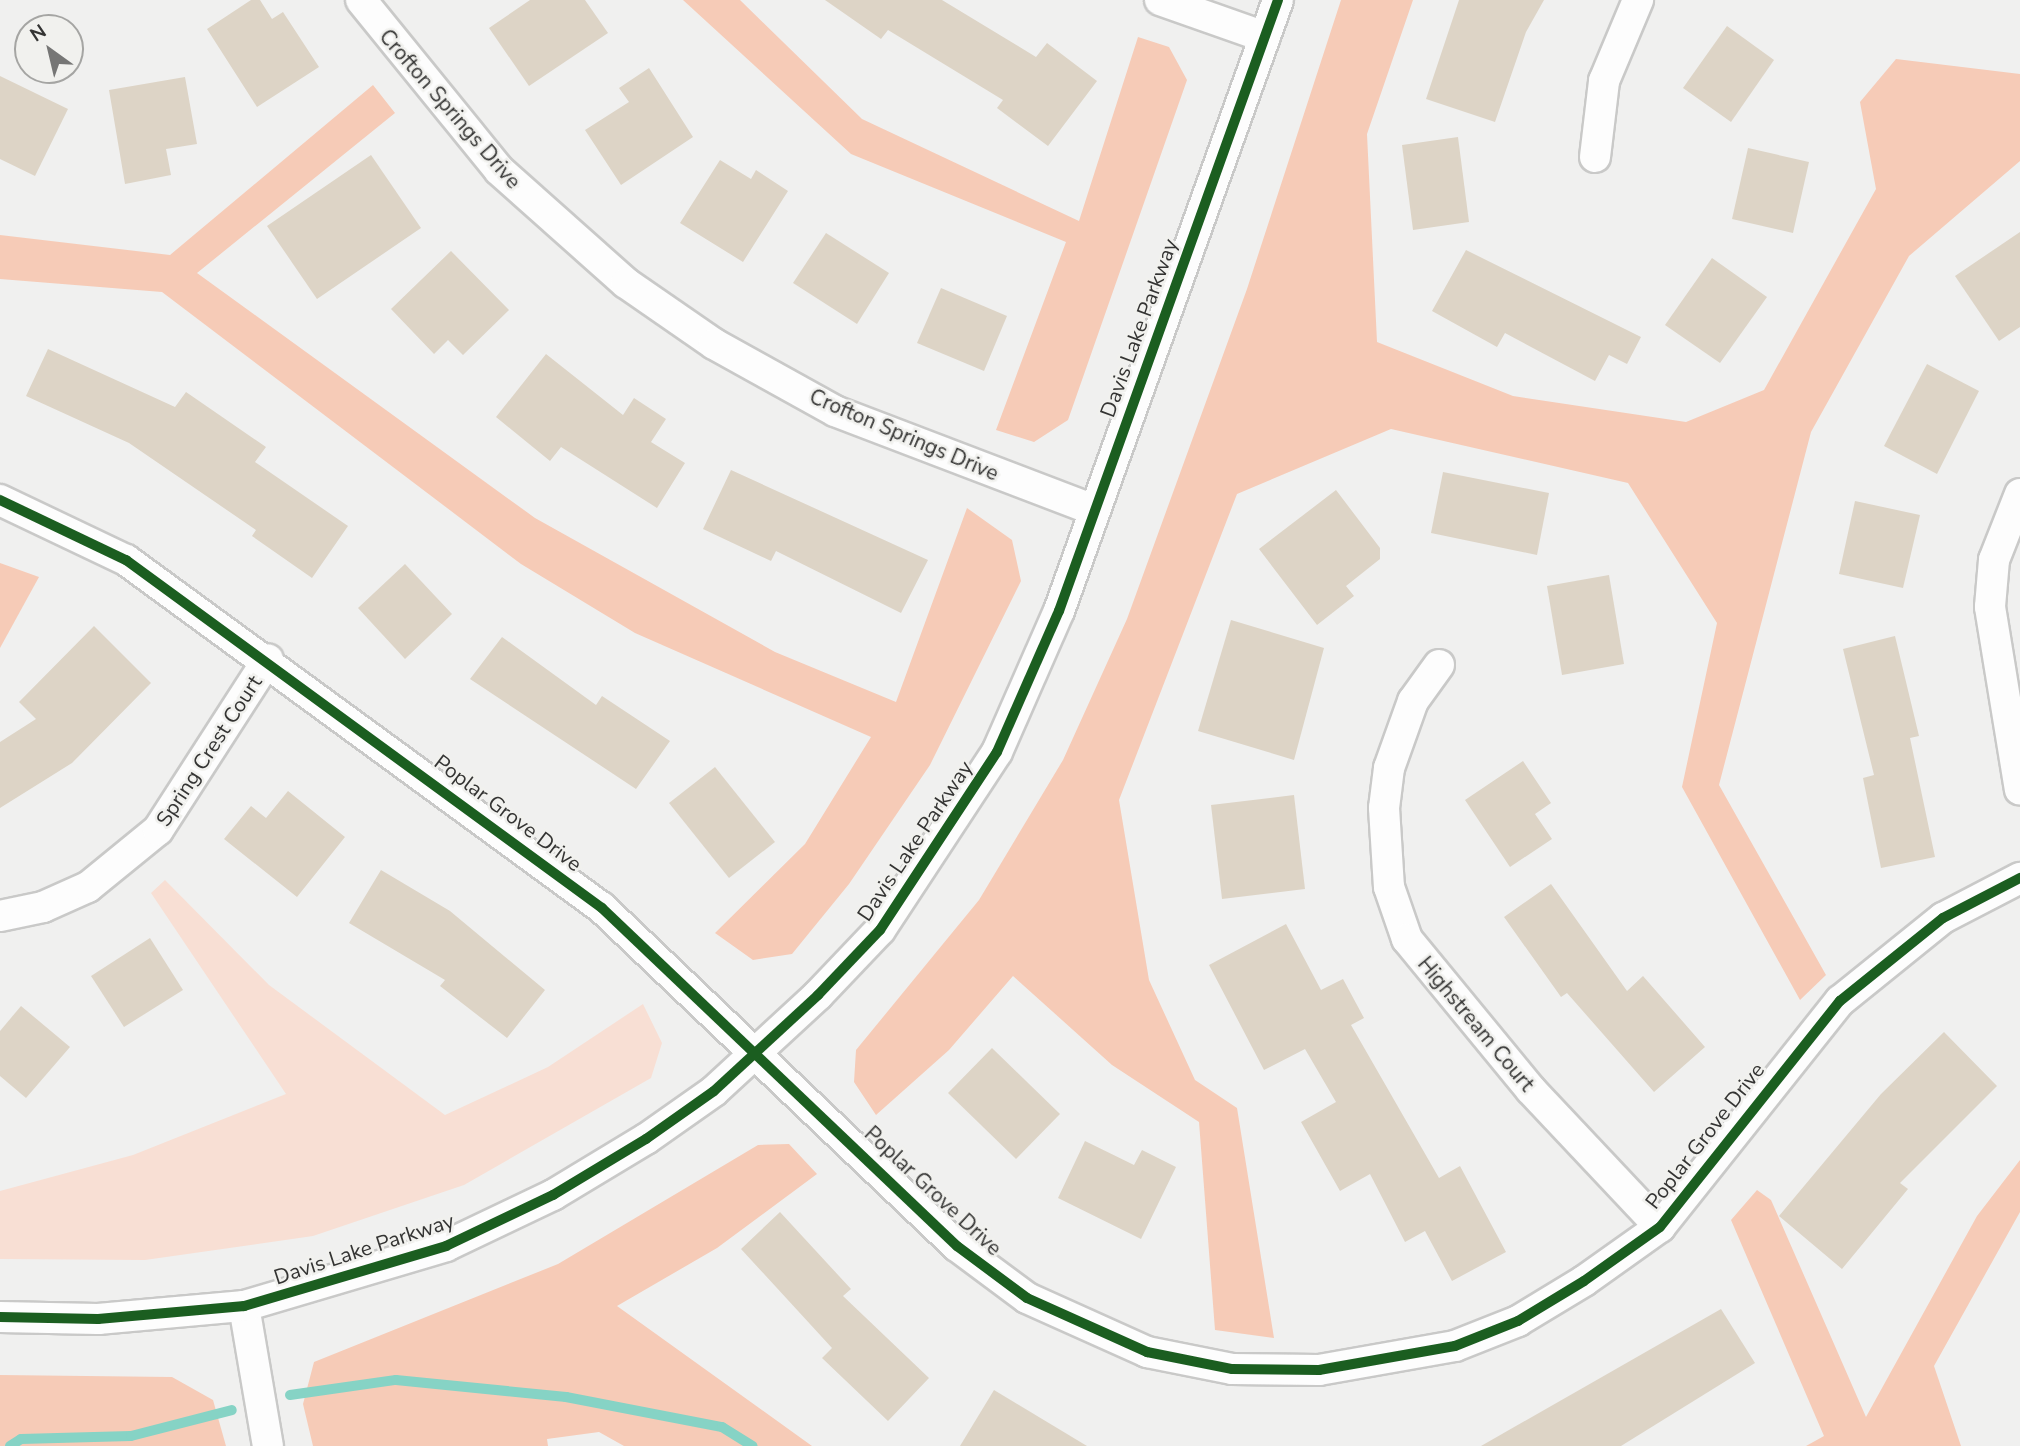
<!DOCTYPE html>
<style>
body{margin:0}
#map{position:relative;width:2020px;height:1446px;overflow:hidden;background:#f0f0ef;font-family:"Nunito Sans",sans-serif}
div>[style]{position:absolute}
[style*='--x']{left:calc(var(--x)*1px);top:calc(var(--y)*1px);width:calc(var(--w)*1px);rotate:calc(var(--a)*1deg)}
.green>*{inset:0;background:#f8dfd4}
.forest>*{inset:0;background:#f6cbb7}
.stream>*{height:10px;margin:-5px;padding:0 5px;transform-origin:5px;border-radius:5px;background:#86d3c5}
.building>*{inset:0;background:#ddd4c6}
.roads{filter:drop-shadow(2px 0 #c9c9c8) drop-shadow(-2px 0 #c9c9c8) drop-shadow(0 2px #c9c9c8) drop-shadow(0 -2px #c9c9c8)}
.minor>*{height:30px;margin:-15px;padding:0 15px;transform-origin:15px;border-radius:15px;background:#fdfdfd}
.cycleway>*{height:10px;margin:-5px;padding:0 5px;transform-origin:5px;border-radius:5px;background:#1b5e20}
span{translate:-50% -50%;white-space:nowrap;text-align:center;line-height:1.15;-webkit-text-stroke:5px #f1f1ee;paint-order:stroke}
.street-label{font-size:21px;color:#343433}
.north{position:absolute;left:14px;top:14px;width:70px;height:70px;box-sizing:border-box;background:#f1f1ee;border:2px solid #a5a5a3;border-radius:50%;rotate:326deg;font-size:19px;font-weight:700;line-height:28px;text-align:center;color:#343433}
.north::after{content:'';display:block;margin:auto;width:24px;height:32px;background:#767675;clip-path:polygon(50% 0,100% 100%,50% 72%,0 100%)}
</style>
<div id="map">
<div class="green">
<div style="clip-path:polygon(165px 880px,269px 985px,445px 1115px,548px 1067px,643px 1004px,662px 1043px,651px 1078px,464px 1185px,313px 1236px,145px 1260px,0 1259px,0 1191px,133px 1155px,286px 1094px,151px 893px)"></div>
</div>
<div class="forest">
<div style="clip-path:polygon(683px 0,740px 0,862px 119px,1079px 221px,1138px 37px,1169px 47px,1187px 80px,1068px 420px,1034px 442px,996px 430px,1066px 242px,851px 154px)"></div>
<div style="clip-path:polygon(1341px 0,1413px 0,1367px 134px,1377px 342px,1513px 396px,1686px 422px,1764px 390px,1876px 189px,1860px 102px,1896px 59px,2020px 74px,2020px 161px,1909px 256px,1811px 432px,1719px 785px,1826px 975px,1800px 1000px,1682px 787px,1717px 623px,1628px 483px,1391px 429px,1237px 494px,1119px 800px,1149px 980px,1195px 1080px,1237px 1108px,1274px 1338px,1215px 1330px,1199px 1122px,1112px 1065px,1013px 976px,949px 1050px,876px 1115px,854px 1082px,856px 1050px,979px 900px,1063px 760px,1127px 619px,1247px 289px)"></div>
<div style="clip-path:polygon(373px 85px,395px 113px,197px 273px,535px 518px,775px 652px,896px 702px,967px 508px,1012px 540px,1021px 581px,930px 765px,849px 884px,792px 954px,753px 960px,715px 933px,805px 844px,871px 737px,635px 633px,521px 564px,162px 292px,0 279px,0 235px,170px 255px)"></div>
<div style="clip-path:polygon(0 563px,39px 577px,0 648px)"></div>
<div style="clip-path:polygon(789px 1144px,817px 1174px,717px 1248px,617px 1306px,812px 1446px,624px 1446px,599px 1432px,547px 1439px,548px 1446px,313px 1446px,303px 1404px,314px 1362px,558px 1264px,758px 1145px)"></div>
<div style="clip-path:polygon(2020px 1160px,2020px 1212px,1934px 1366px,1961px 1446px,1806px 1446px,1824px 1436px,1731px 1220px,1757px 1190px,1771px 1200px,1866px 1417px,1977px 1216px)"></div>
<div style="clip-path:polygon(0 1375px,172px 1377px,213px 1400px,226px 1446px,0 1446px)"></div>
</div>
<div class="stream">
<div style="--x:290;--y:1395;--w:107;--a:-8.1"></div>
<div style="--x:396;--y:1380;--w:171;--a:5.7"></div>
<div style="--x:566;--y:1397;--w:159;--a:10.9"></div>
<div style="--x:722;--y:1427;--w:36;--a:32"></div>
<div style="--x:10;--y:1446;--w:13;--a:-32"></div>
<div style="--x:21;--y:1439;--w:110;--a:-1.6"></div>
<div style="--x:131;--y:1436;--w:104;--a:-14.4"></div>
</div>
<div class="building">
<div style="clip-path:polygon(251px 0,260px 0,272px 19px,283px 12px,319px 67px,257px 107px,207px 29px)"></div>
<div style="clip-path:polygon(530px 0,585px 0,608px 33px,529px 86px,489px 28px)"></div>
<div style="clip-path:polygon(825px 0,942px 0,1036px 57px,1047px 43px,1097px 81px,1048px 146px,997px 108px,1003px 100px,888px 30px,881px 39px)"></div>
<div style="clip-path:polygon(1459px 0,1544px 0,1526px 32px,1495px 122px,1426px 99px)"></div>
<div style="clip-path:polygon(1727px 26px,1774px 60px,1731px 122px,1683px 88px)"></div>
<div style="clip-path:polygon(649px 68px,693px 137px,621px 185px,585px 130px,629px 102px,619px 88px)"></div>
<div style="clip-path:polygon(0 76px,68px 109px,35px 176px,0 159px)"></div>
<div style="clip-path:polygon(185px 77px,197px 144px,166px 149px,171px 175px,125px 184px,109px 90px)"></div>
<div style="clip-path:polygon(1458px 137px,1469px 222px,1413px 230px,1402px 145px)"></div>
<div style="clip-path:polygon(1748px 148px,1809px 162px,1793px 233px,1732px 219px)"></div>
<div style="clip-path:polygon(371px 155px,421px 228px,317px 299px,267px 226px)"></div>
<div style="clip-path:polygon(720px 160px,751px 179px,756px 170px,788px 191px,743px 262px,680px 223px)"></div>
<div style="clip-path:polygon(2020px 232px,2020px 327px,1999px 341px,1955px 276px)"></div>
<div style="clip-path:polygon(826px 233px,889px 273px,857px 324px,793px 283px)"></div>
<div style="clip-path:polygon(1466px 250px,1641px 337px,1627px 364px,1609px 355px,1595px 381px,1505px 333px,1497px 347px,1432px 311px)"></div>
<div style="clip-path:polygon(451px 251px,509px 310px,463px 355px,448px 340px,434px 354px,391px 309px)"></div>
<div style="clip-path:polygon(1712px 258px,1767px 297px,1720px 363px,1665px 325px)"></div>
<div style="clip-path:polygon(941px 288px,1007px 316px,984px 371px,917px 343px)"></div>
<div style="clip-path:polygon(48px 349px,175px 407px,186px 392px,266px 447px,255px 462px,348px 526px,312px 578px,252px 536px,256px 530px,129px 443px,26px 396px)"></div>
<div style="clip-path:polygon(546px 354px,623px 415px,634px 398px,666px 419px,651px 442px,685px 463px,657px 508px,561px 447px,550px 461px,496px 417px)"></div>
<div style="clip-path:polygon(1927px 364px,1979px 391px,1937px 474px,1884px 446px)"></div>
<div style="clip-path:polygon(731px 470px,928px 560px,901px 613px,776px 551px,771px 561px,703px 529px)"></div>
<div style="clip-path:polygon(1443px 472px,1549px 493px,1537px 555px,1431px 533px)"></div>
<div style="clip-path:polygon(1336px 490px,1380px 548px,1380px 559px,1346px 586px,1354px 596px,1317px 625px,1259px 549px)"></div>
<div style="clip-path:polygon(1855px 501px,1920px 515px,1903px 588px,1839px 574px)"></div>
<div style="clip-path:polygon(405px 564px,452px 614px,405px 659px,358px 608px)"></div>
<div style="clip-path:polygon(1609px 575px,1624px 664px,1562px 675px,1547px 586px)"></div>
<div style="clip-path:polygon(1231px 620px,1324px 648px,1294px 760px,1198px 731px)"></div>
<div style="clip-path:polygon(94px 626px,151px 683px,72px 763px,0 808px,0 742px,36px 719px,19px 702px)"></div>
<div style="clip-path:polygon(1895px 636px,1919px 736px,1910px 738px,1935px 857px,1881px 868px,1863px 778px,1874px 775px,1843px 649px)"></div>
<div style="clip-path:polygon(502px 637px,596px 705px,602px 696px,670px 741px,636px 789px,470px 679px)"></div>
<div style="clip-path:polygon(1523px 761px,1551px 803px,1535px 814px,1552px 839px,1510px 867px,1465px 800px)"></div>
<div style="clip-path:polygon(715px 767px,775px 842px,729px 878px,669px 803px)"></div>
<div style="clip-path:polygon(288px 791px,345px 837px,297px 897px,224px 839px,251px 806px,266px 818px)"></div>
<div style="clip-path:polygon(1294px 795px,1305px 889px,1222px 899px,1211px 805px)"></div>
<div style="clip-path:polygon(381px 870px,450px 911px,545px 990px,507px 1038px,440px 986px,445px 980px,349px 923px)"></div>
<div style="clip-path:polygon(1551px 884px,1627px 991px,1643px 976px,1705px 1047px,1654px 1092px,1567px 993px,1561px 997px,1504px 917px)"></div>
<div style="clip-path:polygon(1286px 924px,1321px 990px,1343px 979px,1364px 1018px,1351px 1025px,1439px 1178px,1460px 1166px,1506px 1252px,1452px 1281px,1425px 1231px,1405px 1242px,1370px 1174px,1340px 1191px,1301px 1122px,1336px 1102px,1305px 1049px,1264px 1070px,1209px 965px)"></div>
<div style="clip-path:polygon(150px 938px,183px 990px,124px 1027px,91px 976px)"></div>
<div style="clip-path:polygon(21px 1006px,70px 1047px,26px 1098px,0 1076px,0 1031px)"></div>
<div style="clip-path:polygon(1944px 1032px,1997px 1086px,1900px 1183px,1908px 1189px,1842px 1269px,1779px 1216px,1881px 1094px)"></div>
<div style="clip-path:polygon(992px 1048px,1060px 1114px,1016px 1159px,948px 1093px)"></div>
<div style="clip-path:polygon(1085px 1141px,1134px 1165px,1142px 1150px,1176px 1167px,1141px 1239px,1058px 1198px)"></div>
<div style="clip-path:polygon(780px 1212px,851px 1289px,843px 1296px,929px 1378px,888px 1421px,822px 1358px,832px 1348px,741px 1249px)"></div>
<div style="clip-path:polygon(1721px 1309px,1755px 1363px,1621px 1446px,1481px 1446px)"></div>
<div style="clip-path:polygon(994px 1390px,1087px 1446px,960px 1446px)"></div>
</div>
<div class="roads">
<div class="minor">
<div style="--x:361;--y:0;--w:219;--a:50.9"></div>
<div style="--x:499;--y:170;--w:170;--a:41.7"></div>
<div style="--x:626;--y:283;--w:107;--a:34.7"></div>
<div style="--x:714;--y:344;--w:138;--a:29"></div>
<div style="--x:835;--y:411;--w:277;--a:20.9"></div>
<div style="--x:1160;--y:0;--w:111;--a:19.4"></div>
<div style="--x:1595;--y:157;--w:77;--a:-83.2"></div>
<div style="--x:1604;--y:81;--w:88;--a:-67.2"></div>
<div style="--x:2020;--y:494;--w:71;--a:111.5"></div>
<div style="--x:1994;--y:560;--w:47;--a:94.9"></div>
<div style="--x:1990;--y:607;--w:185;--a:80.7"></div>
<div style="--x:0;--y:500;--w:140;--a:25.5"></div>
<div style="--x:126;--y:560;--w:590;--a:36.17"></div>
<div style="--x:602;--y:908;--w:490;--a:43.6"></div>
<div style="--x:957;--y:1246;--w:87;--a:36.6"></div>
<div style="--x:1027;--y:1298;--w:132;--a:24.2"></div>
<div style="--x:1147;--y:1352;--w:87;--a:11.3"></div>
<div style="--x:1232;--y:1369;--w:87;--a:0.7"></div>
<div style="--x:1319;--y:1370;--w:138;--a:-10"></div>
<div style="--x:1455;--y:1346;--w:68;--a:-21.6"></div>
<div style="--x:1518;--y:1321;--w:77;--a:-31.2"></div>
<div style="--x:1584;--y:1281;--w:93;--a:-35.4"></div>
<div style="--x:1660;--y:1227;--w:289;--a:-51.5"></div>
<div style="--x:1840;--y:1001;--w:132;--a:-38.9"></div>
<div style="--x:1943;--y:918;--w:87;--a:-27.5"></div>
<div style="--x:1439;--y:665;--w:44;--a:125.8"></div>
<div style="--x:1413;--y:701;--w:71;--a:109.7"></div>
<div style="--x:1389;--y:768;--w:40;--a:97.1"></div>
<div style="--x:1384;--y:808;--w:79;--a:86.4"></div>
<div style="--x:1389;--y:887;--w:55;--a:70.9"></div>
<div style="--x:1407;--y:939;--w:195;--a:50.6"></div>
<div style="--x:1531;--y:1090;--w:188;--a:46.7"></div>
<div style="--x:0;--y:916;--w:44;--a:-11.8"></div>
<div style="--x:43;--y:907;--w:49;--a:-24"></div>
<div style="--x:88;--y:887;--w:90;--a:-39.2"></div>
<div style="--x:158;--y:830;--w:203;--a:-57.2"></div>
<div style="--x:244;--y:1306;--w:142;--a:80.3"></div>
<div style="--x:0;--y:1317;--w:98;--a:1.2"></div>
<div style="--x:98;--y:1319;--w:147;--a:-5.1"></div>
<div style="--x:244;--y:1306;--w:211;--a:-16.5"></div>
<div style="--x:446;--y:1246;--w:119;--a:-25.5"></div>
<div style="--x:553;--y:1195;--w:109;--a:-31.1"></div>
<div style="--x:646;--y:1139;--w:83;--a:-35.2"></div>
<div style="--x:714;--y:1091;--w:142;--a:-42.7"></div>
<div style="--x:818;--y:995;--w:90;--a:-46.4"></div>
<div style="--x:880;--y:930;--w:213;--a:-56.7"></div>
<div style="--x:997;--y:752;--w:154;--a:-66.3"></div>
<div style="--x:1059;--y:611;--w:649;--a:-70.28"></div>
</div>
</div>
<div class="cycleway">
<div style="--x:0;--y:500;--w:140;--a:25.5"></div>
<div style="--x:126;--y:560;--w:590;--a:36.17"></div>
<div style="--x:602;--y:908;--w:490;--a:43.6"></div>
<div style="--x:957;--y:1246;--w:87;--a:36.6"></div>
<div style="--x:1027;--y:1298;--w:132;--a:24.2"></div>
<div style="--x:1147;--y:1352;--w:87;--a:11.3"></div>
<div style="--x:1232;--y:1369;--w:87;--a:0.7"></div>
<div style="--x:1319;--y:1370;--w:138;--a:-10"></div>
<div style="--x:1455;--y:1346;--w:68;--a:-21.6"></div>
<div style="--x:1518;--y:1321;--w:77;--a:-31.2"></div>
<div style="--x:1584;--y:1281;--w:93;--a:-35.4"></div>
<div style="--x:1660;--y:1227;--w:289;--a:-51.5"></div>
<div style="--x:1840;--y:1001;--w:132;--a:-38.9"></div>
<div style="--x:1943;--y:918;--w:87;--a:-27.5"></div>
<div style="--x:0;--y:1317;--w:98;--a:1.2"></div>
<div style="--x:98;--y:1319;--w:147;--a:-5.1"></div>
<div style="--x:244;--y:1306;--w:211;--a:-16.5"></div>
<div style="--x:446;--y:1246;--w:119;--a:-25.5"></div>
<div style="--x:553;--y:1195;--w:109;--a:-31.1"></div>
<div style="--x:646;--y:1139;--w:83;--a:-35.2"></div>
<div style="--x:714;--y:1091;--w:142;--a:-42.7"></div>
<div style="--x:818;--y:995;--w:90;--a:-46.4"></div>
<div style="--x:880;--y:930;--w:213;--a:-56.7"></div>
<div style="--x:997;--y:752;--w:154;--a:-66.3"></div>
<div style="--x:1059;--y:611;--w:649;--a:-70.28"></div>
</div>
<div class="street-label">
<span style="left:450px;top:109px;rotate:49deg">Crofton Springs Drive</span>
<span style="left:1139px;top:328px;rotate:-70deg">Davis Lake Parkway</span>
<span style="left:904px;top:435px;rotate:23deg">Crofton Springs Drive</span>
<span style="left:209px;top:751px;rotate:-57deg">Spring Crest Court</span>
<span style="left:508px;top:813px;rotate:37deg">Poplar Grove Drive</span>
<span style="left:915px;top:841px;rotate:-56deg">Davis Lake Parkway</span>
<span style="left:1476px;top:1024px;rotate:50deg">Highstream Court</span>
<span style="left:1705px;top:1136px;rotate:-52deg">Poplar Grove Drive</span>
<span style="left:933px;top:1191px;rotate:43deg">Poplar Grove Drive</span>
<span style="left:364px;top:1249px;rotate:-18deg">Davis Lake Parkway</span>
</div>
<div class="north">N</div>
</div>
